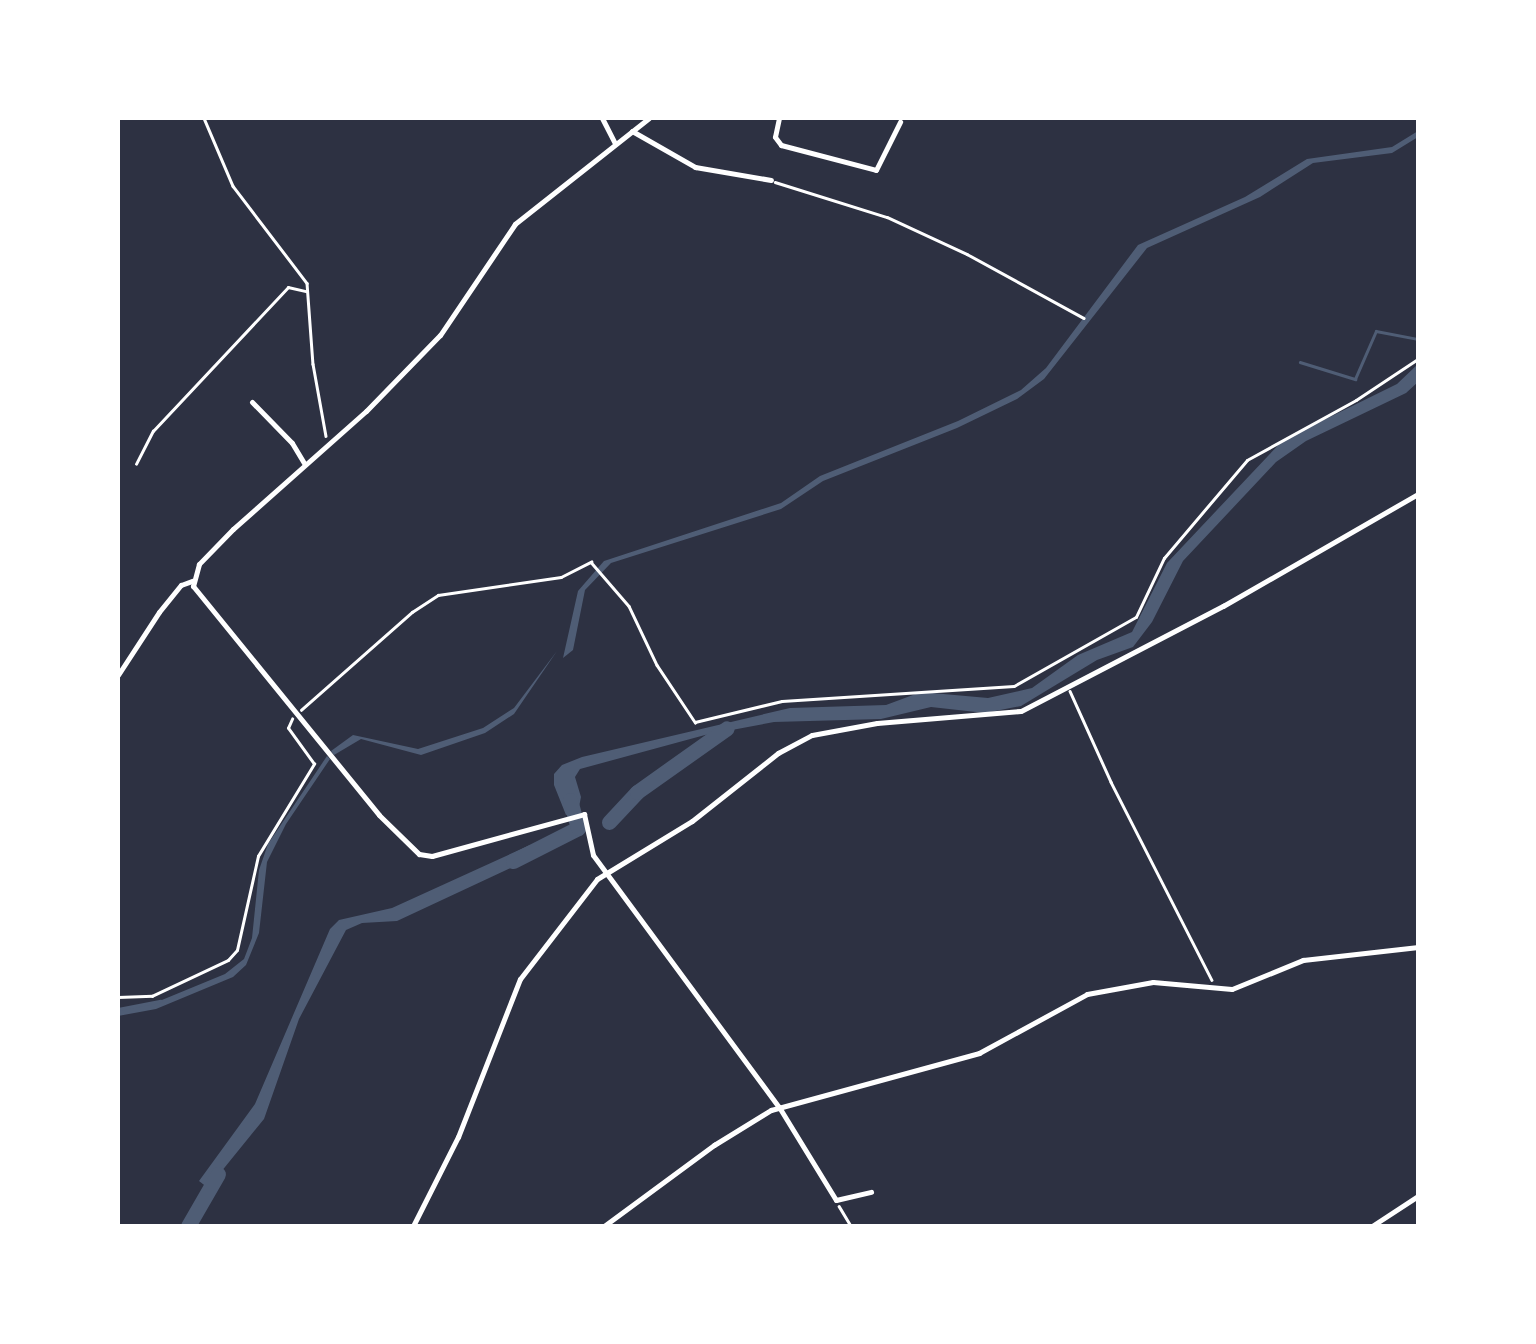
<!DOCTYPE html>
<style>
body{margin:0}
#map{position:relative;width:1536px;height:1344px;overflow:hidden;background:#2d3142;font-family:"DejaVu Sans",sans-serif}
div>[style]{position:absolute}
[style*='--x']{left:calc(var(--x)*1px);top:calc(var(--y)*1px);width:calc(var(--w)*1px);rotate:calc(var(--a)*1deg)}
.water>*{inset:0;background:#4f5d75}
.stream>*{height:2.5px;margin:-1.25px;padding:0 1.25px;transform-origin:1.25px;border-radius:1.25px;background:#4f5d75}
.river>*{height:15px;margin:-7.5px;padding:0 7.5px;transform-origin:7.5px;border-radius:7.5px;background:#4f5d75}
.path>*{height:2.5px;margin:-1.25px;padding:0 1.25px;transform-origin:1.25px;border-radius:1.25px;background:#fff}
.minor>*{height:5px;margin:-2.5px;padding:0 2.5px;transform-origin:2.5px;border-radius:2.5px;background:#fff}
span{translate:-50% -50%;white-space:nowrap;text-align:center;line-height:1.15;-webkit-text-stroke:8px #fff;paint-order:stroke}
.frame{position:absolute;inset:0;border:120px solid #fff;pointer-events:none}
</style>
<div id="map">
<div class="water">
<div style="clip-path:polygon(1418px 131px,1418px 137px,1392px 153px,1313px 163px,1260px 197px,1147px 248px,1044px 379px,1017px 399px,957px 428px,823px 481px,781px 509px,611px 563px,585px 590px,573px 650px,563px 658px,578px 591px,604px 561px,781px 503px,820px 476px,958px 421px,1021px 390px,1046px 368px,1138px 245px,1245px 197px,1307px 159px,1392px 147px)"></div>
<div style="clip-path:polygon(1418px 364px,1418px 382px,1406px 393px,1306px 441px,1276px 462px,1183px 561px,1152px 622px,1133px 647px,1097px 660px,1021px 706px,985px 713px,931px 707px,881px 719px,774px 722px,705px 735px,580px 769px,575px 777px,581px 797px,578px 812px,566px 815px,554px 785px,554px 774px,562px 765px,582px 757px,790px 708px,886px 705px,921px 692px,988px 698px,1032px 688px,1078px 655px,1132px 632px,1167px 563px,1283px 440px,1397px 384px)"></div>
<div style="clip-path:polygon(557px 651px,514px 714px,485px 733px,421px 755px,361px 739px,334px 755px,331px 751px,353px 735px,418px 749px,483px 728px,514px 708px)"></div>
<div style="clip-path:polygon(327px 756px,330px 759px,286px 824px,267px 862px,259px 933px,246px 965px,233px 977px,156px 1009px,118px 1016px,118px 1010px,157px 1002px,225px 974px,244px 959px,252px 938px,259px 870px,268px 844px)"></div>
<div style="clip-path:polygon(530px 845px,532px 858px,397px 921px,362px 923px,346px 930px,299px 1019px,264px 1119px,208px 1188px,199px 1181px,255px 1104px,330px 929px,339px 920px,392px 908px)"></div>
</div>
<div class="stream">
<div style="--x:1300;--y:362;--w:58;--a:17.2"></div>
<div style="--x:1355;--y:379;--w:52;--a:-66.4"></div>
<div style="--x:1376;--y:331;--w:43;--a:10.8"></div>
<div style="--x:118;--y:1009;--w:43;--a:-10.8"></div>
</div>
<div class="river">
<div style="--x:609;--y:822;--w:41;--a:-47"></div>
<div style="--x:637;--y:792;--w:110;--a:-35.4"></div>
<div style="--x:513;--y:861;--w:73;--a:-26.9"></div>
<div style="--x:578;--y:828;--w:29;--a:-106"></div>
<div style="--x:188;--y:1226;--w:60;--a:-60"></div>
</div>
<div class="path">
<div style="--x:204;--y:118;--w:74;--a:66.9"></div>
<div style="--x:233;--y:186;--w:122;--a:52.7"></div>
<div style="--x:307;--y:283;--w:81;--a:85.8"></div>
<div style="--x:313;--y:364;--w:73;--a:79.8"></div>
<div style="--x:775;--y:182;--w:117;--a:17.4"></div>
<div style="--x:887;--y:217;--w:88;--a:24.8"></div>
<div style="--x:967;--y:254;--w:133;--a:28.7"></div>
<div style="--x:136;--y:464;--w:37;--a:-63"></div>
<div style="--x:153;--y:431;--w:197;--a:-46.8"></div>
<div style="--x:288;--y:287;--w:18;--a:13"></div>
<div style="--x:1070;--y:691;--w:100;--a:65.7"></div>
<div style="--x:1111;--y:782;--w:222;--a:63"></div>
<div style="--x:301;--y:710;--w:148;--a:-41.4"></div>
<div style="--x:412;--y:612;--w:31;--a:-33"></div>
<div style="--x:438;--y:595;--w:124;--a:-8.3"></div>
<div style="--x:561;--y:577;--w:34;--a:-27"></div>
<div style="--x:591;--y:562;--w:58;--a:49.2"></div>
<div style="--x:629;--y:606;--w:65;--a:64.6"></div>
<div style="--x:657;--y:665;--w:69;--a:56.3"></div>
<div style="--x:695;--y:722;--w:89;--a:-13.6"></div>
<div style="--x:782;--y:701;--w:232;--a:-3.7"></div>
<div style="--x:1014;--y:686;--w:140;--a:-29.5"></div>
<div style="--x:1136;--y:617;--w:65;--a:-64.6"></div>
<div style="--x:1164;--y:558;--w:128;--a:-49.7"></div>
<div style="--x:1247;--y:460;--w:124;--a:-28.8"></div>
<div style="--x:1356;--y:400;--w:74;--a:-33.5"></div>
<div style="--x:118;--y:997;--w:34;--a:-2"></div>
<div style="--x:152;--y:996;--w:84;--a:-25.3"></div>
<div style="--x:228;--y:960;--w:13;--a:-48"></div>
<div style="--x:237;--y:950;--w:96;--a:-77.4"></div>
<div style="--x:258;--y:856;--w:108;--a:-58.7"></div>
<div style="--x:314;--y:764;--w:44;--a:-125.8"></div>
<div style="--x:288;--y:728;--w:10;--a:-66"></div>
<div style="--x:839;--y:1206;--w:23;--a:59"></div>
</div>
<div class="minor">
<div style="--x:602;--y:118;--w:28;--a:63"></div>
<div style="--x:649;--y:118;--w:171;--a:141.7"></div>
<div style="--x:515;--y:224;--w:134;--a:124"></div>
<div style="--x:440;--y:335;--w:106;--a:134.2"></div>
<div style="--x:366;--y:411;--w:178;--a:138.4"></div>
<div style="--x:233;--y:529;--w:49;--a:134.2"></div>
<div style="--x:199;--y:564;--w:23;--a:105"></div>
<div style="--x:193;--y:586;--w:295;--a:50.9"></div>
<div style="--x:379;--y:815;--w:56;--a:44.3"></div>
<div style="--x:419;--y:854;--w:13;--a:9"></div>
<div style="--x:432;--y:856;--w:158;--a:-15.4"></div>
<div style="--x:584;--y:814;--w:42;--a:77.6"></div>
<div style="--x:593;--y:855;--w:313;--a:53.6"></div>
<div style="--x:779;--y:1107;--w:109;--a:58.5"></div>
<div style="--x:836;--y:1200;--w:36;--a:-13"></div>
<div style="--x:779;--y:118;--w:19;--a:102"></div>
<div style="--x:775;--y:137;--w:10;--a:53"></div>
<div style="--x:781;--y:145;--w:98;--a:14.7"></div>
<div style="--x:876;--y:170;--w:54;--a:-63.4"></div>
<div style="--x:632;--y:131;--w:73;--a:29.7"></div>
<div style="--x:695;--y:167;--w:77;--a:9.7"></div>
<div style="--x:252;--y:402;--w:57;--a:45.7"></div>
<div style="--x:292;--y:443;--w:23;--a:59"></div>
<div style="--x:118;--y:675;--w:75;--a:-56.9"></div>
<div style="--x:159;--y:612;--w:35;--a:-51"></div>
<div style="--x:181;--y:585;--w:12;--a:-20"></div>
<div style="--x:413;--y:1226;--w:100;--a:-63.2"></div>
<div style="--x:458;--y:1137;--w:170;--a:-68.6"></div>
<div style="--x:520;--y:979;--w:126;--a:-52.4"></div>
<div style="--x:597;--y:879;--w:111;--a:-31.4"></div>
<div style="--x:692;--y:821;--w:110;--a:-38.3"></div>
<div style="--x:778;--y:753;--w:38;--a:-28"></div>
<div style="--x:812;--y:735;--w:66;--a:-10.5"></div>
<div style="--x:877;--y:723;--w:144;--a:-4.8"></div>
<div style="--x:1021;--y:711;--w:228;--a:-27.5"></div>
<div style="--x:1223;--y:606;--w:225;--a:-29.9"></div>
<div style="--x:604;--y:1226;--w:137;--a:-36.4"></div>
<div style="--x:714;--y:1145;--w:67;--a:-31.6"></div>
<div style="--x:771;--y:1110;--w:216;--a:-15.3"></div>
<div style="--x:979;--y:1053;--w:123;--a:-28.6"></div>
<div style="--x:1087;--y:994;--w:67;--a:-10.3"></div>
<div style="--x:1153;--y:982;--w:79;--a:5.1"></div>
<div style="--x:1232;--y:989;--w:77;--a:-22.2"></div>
<div style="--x:1303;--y:960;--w:116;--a:-6.4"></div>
<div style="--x:1372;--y:1226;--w:55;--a:-33.1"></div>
</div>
<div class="frame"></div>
</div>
